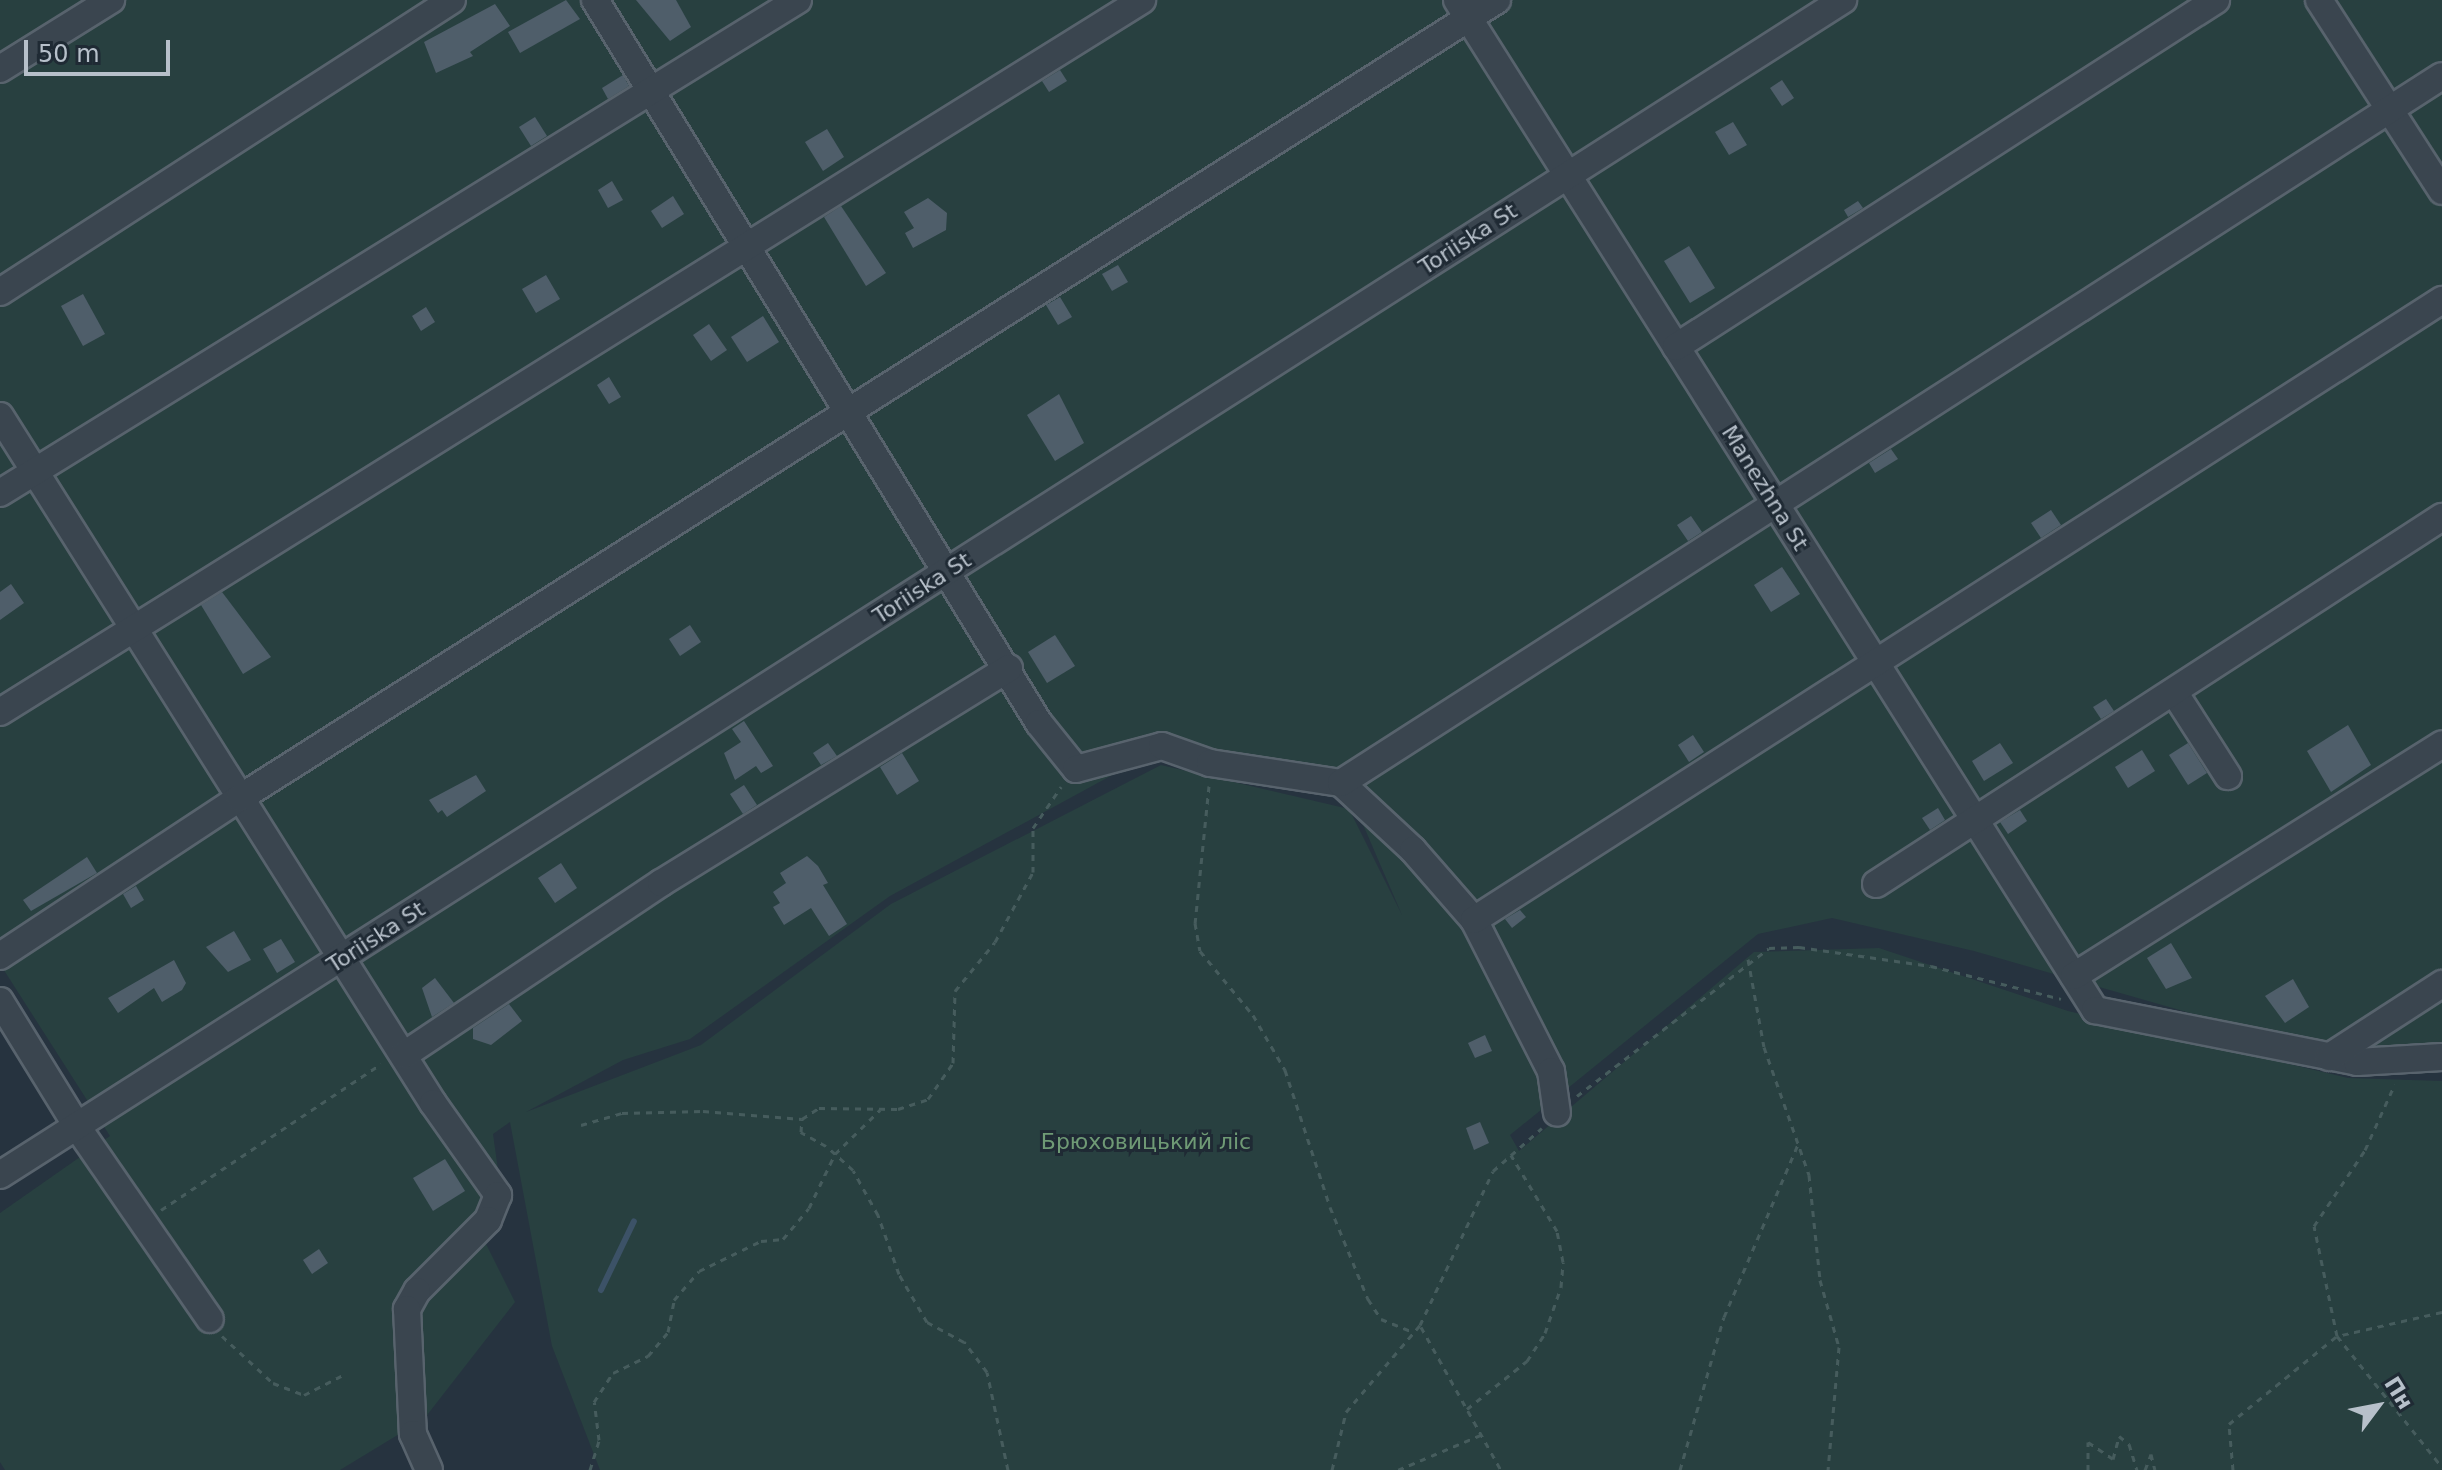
<!DOCTYPE html>
<meta charset="utf-8">
<style>
body{margin:0}
#map{position:relative;width:2442px;height:1470px;overflow:hidden;background:#26333f;font-family:"DejaVu Sans",sans-serif}
div>[style]{position:absolute}
[style*='--x']{left:calc(var(--x)*1px);top:calc(var(--y)*1px);width:calc(var(--w)*1px);rotate:calc(var(--a)*1deg)}
.green>*{inset:0;background:#284040}
.stream>*{height:6px;margin:-3px;padding:0 3px;transform-origin:3px;border-radius:3px;background:#3c5267}
.building>*{inset:0;background:#4f5e6a}
.path>*{height:3px;margin-top:-1.5px;transform-origin:0;background:repeating-linear-gradient(90deg,#465c5d 0 6px,transparent 0 12px)}
.roads{filter:drop-shadow(2px 0 #58636d) drop-shadow(-2px 0 #58636d) drop-shadow(0 2px #58636d) drop-shadow(0 -2px #58636d)}
.minor>*{height:26px;margin:-13px;padding:0 13px;transform-origin:13px;border-radius:13px;background:#3a454f}
span{translate:-50% -50%;white-space:nowrap;text-align:center;line-height:1.15;-webkit-text-stroke:6px #1f2a34;paint-order:stroke}
.street-label{font-size:22px;color:#b7c0ca}
.park-label{font-size:22px;color:#6f9a75}
.north{position:absolute;left:2338px;top:1366px;width:80px;height:80px;-webkit-text-stroke:6px #1f2a34;paint-order:stroke;rotate:58deg;font-size:22px;font-weight:700;line-height:32px;text-align:center;color:#b7c0ca}
.north::after{content:'';display:block;margin:auto;width:28px;height:36px;background:#b7c0ca;clip-path:polygon(50% 0,100% 100%,50% 72%,0 100%)}
.scale{position:absolute;left:24px;top:40px;width:146px;height:36px;box-sizing:border-box;border:4px solid #b7c0ca;border-top:0;padding-left:10px;font-size:24px;line-height:28px;white-space:nowrap;color:#b7c0ca;-webkit-text-stroke:6px #1f2a34;paint-order:stroke}
</style>
<div id="map">
<div class="green">
<div style="clip-path:polygon(evenodd,0 0,2442px 0,2442px 1043px,2354px 1051px,2225px 1023px,1974px 951px,1832px 918px,1758px 934px,1510px 1135px,1519px 1151px,1754px 952px,1879px 948px,2068px 1011px,2348px 1078px,2442px 1081px,2442px 1470px,600px 1470px,552px 1346px,510px 1122px,493px 1134px,505px 1220px,484px 1240px,515px 1302px,424px 1419px,340px 1470px,5px 1470px,0 1462px,0 1213px,110px 1136px,0 964px,0 0,1149px 755px,1352px 799px,1402px 915px,1349px 809px,1161px 765px,891px 904px,701px 1045px,526px 1112px,623px 1060px,690px 1039px,890px 896px,1149px 755px)"></div>
</div>
<div class="stream">
<div style="--x:601;--y:1290;--w:76;--a:-64.4"></div>
</div>
<div class="building">
<div style="clip-path:polygon(566px 0,580px 19px,520px 53px,508px 32px)"></div>
<div style="clip-path:polygon(636px 0,676px 0,691px 27px,670px 41px)"></div>
<div style="clip-path:polygon(495px 4px,510px 26px,470px 52px,473px 56px,436px 73px,424px 42px)"></div>
<div style="clip-path:polygon(1060px 70px,1067px 81px,1049px 92px,1042px 81px)"></div>
<div style="clip-path:polygon(623px 75px,629px 86px,608px 99px,602px 88px)"></div>
<div style="clip-path:polygon(1782px 80px,1794px 98px,1782px 106px,1770px 88px)"></div>
<div style="clip-path:polygon(535px 117px,547px 136px,531px 146px,519px 127px)"></div>
<div style="clip-path:polygon(1733px 122px,1747px 145px,1729px 155px,1715px 132px)"></div>
<div style="clip-path:polygon(827px 129px,844px 157px,823px 171px,805px 142px)"></div>
<div style="clip-path:polygon(612px 181px,623px 200px,608px 208px,598px 190px)"></div>
<div style="clip-path:polygon(673px 196px,684px 214px,662px 228px,651px 211px)"></div>
<div style="clip-path:polygon(928px 198px,947px 213px,946px 230px,913px 248px,905px 233px,914px 228px,904px 212px)"></div>
<div style="clip-path:polygon(1858px 201px,1863px 208px,1848px 217px,1844px 210px)"></div>
<div style="clip-path:polygon(841px 206px,886px 273px,866px 286px,824px 217px)"></div>
<div style="clip-path:polygon(1689px 246px,1715px 288px,1690px 303px,1664px 261px)"></div>
<div style="clip-path:polygon(1118px 265px,1128px 282px,1112px 291px,1102px 274px)"></div>
<div style="clip-path:polygon(546px 275px,560px 299px,536px 313px,522px 289px)"></div>
<div style="clip-path:polygon(83px 294px,105px 334px,83px 346px,61px 306px)"></div>
<div style="clip-path:polygon(1060px 297px,1072px 317px,1058px 325px,1046px 305px)"></div>
<div style="clip-path:polygon(426px 307px,435px 322px,421px 331px,412px 316px)"></div>
<div style="clip-path:polygon(763px 316px,779px 342px,747px 362px,731px 337px)"></div>
<div style="clip-path:polygon(709px 324px,727px 350px,711px 361px,693px 335px)"></div>
<div style="clip-path:polygon(609px 377px,621px 397px,609px 404px,597px 385px)"></div>
<div style="clip-path:polygon(1059px 394px,1084px 443px,1055px 461px,1027px 415px)"></div>
<div style="clip-path:polygon(1891px 449px,1898px 459px,1875px 473px,1869px 463px)"></div>
<div style="clip-path:polygon(2051px 510px,2061px 525px,2041px 538px,2031px 523px)"></div>
<div style="clip-path:polygon(1691px 516px,1702px 532px,1688px 541px,1677px 525px)"></div>
<div style="clip-path:polygon(1782px 567px,1800px 594px,1771px 612px,1754px 585px)"></div>
<div style="clip-path:polygon(11px 584px,24px 603px,0 620px,0 592px)"></div>
<div style="clip-path:polygon(222px 592px,271px 657px,243px 674px,201px 605px)"></div>
<div style="clip-path:polygon(690px 625px,701px 642px,680px 656px,669px 639px)"></div>
<div style="clip-path:polygon(1055px 635px,1075px 666px,1047px 683px,1028px 652px)"></div>
<div style="clip-path:polygon(2106px 699px,2114px 711px,2101px 719px,2093px 707px)"></div>
<div style="clip-path:polygon(744px 721px,773px 766px,761px 773px,756px 766px,735px 780px,724px 753px,741px 742px,732px 729px)"></div>
<div style="clip-path:polygon(2348px 725px,2371px 765px,2331px 792px,2307px 751px)"></div>
<div style="clip-path:polygon(1693px 735px,1704px 752px,1689px 762px,1678px 745px)"></div>
<div style="clip-path:polygon(828px 743px,837px 756px,821px 765px,813px 753px)"></div>
<div style="clip-path:polygon(2000px 743px,2013px 763px,1984px 781px,1972px 761px)"></div>
<div style="clip-path:polygon(2188px 743px,2207px 773px,2188px 785px,2169px 755px)"></div>
<div style="clip-path:polygon(2142px 750px,2155px 771px,2128px 788px,2115px 767px)"></div>
<div style="clip-path:polygon(902px 753px,919px 781px,897px 795px,880px 767px)"></div>
<div style="clip-path:polygon(476px 775px,486px 791px,447px 817px,442px 810px,438px 813px,429px 800px)"></div>
<div style="clip-path:polygon(744px 785px,757px 805px,743px 814px,730px 794px)"></div>
<div style="clip-path:polygon(1938px 808px,1945px 820px,1930px 830px,1922px 818px)"></div>
<div style="clip-path:polygon(2020px 810px,2027px 821px,2008px 834px,2000px 822px)"></div>
<div style="clip-path:polygon(807px 856px,818px 866px,828px 883px,823px 885px,847px 924px,829px 936px,811px 908px,784px 925px,773px 907px,780px 903px,773px 892px,786px 883px,780px 873px)"></div>
<div style="clip-path:polygon(87px 857px,97px 873px,31px 911px,23px 900px)"></div>
<div style="clip-path:polygon(561px 863px,577px 888px,555px 903px,538px 878px)"></div>
<div style="clip-path:polygon(136px 886px,144px 900px,131px 908px,123px 894px)"></div>
<div style="clip-path:polygon(1520px 910px,1526px 917px,1512px 928px,1505px 919px)"></div>
<div style="clip-path:polygon(234px 931px,251px 960px,228px 972px,206px 947px)"></div>
<div style="clip-path:polygon(281px 939px,295px 962px,277px 973px,263px 949px)"></div>
<div style="clip-path:polygon(2171px 943px,2192px 978px,2166px 989px,2147px 958px)"></div>
<div style="clip-path:polygon(174px 960px,186px 983px,182px 990px,162px 1002px,154px 988px,118px 1013px,108px 998px)"></div>
<div style="clip-path:polygon(435px 978px,454px 1003px,432px 1017px,422px 988px)"></div>
<div style="clip-path:polygon(2293px 979px,2309px 1007px,2285px 1023px,2265px 996px)"></div>
<div style="clip-path:polygon(509px 1004px,522px 1021px,491px 1045px,473px 1039px,473px 1028px)"></div>
<div style="clip-path:polygon(1485px 1035px,1492px 1051px,1475px 1058px,1468px 1043px)"></div>
<div style="clip-path:polygon(1480px 1122px,1489px 1143px,1474px 1150px,1466px 1128px)"></div>
<div style="clip-path:polygon(445px 1159px,465px 1191px,433px 1211px,413px 1178px)"></div>
<div style="clip-path:polygon(319px 1249px,328px 1263px,312px 1274px,303px 1260px)"></div>
</div>
<div class="path">
<div style="--x:1209;--y:786;--w:138;--a:95.8"></div>
<div style="--x:1195;--y:923;--w:28;--a:80"></div>
<div style="--x:1200;--y:951;--w:83;--a:50.4"></div>
<div style="--x:1253;--y:1015;--w:64;--a:59.8"></div>
<div style="--x:1285;--y:1070;--w:144;--a:71.8"></div>
<div style="--x:1330;--y:1207;--w:100;--a:67.6"></div>
<div style="--x:1368;--y:1299;--w:24;--a:57"></div>
<div style="--x:1381;--y:1319;--w:35;--a:22"></div>
<div style="--x:1748;--y:959;--w:89;--a:79.7"></div>
<div style="--x:1764;--y:1047;--w:136;--a:70.6"></div>
<div style="--x:1809;--y:1175;--w:106;--a:84"></div>
<div style="--x:1820;--y:1280;--w:70;--a:74.2"></div>
<div style="--x:1839;--y:1347;--w:123;--a:95.1"></div>
<div style="--x:1577;--y:1096;--w:242;--a:-37.6"></div>
<div style="--x:1769;--y:948;--w:30;--a:-2"></div>
<div style="--x:1799;--y:947;--w:133;--a:8.2"></div>
<div style="--x:1931;--y:966;--w:134;--a:14.2"></div>
<div style="--x:581;--y:1125;--w:43;--a:-16.3"></div>
<div style="--x:622;--y:1113;--w:81;--a:-1.4"></div>
<div style="--x:703;--y:1111;--w:99;--a:4.6"></div>
<div style="--x:161;--y:1210;--w:264;--a:-33.6"></div>
<div style="--x:2442;--y:1312;--w:108;--a:167.1"></div>
<div style="--x:2337;--y:1336;--w:168;--a:51.3"></div>
<div style="--x:1421;--y:1327;--w:164;--a:60.8"></div>
<div style="--x:222;--y:1336;--w:69;--a:42.7"></div>
<div style="--x:273;--y:1383;--w:33;--a:21"></div>
<div style="--x:304;--y:1395;--w:42;--a:-27.2"></div>
<div style="--x:1467;--y:1409;--w:77;--a:-38.7"></div>
<div style="--x:1527;--y:1361;--w:33;--a:-57"></div>
<div style="--x:1545;--y:1333;--w:49;--a:-70.8"></div>
<div style="--x:1561;--y:1287;--w:25;--a:-85"></div>
<div style="--x:1563;--y:1262;--w:32;--a:-101"></div>
<div style="--x:1557;--y:1231;--w:89;--a:-121.2"></div>
<div style="--x:590;--y:1470;--w:31;--a:-73"></div>
<div style="--x:599;--y:1440;--w:38;--a:-97"></div>
<div style="--x:594;--y:1402;--w:35;--a:-57"></div>
<div style="--x:613;--y:1373;--w:39;--a:-26"></div>
<div style="--x:648;--y:1356;--w:31;--a:-50"></div>
<div style="--x:668;--y:1332;--w:33;--a:-79"></div>
<div style="--x:674;--y:1300;--w:38;--a:-49"></div>
<div style="--x:699;--y:1271;--w:69;--a:-25.8"></div>
<div style="--x:761;--y:1241;--w:22;--a:-5"></div>
<div style="--x:783;--y:1239;--w:40;--a:-50"></div>
<div style="--x:809;--y:1208;--w:60;--a:-64.3"></div>
<div style="--x:835;--y:1154;--w:63;--a:-44.4"></div>
<div style="--x:1008;--y:1470;--w:100;--a:-102.1"></div>
<div style="--x:987;--y:1372;--w:38;--a:-127"></div>
<div style="--x:964;--y:1342;--w:42;--a:-151.6"></div>
<div style="--x:927;--y:1322;--w:56;--a:-120.3"></div>
<div style="--x:899;--y:1274;--w:63;--a:-109.6"></div>
<div style="--x:878;--y:1215;--w:51;--a:-119.1"></div>
<div style="--x:853;--y:1170;--w:36;--a:-138"></div>
<div style="--x:826;--y:1146;--w:29;--a:-151"></div>
<div style="--x:801;--y:1132;--w:13;--a:-86"></div>
<div style="--x:802;--y:1119;--w:20;--a:-33"></div>
<div style="--x:819;--y:1108;--w:79;--a:0.7"></div>
<div style="--x:898;--y:1109;--w:32;--a:-18"></div>
<div style="--x:928;--y:1099;--w:44;--a:-55.2"></div>
<div style="--x:953;--y:1063;--w:72;--a:-88.4"></div>
<div style="--x:955;--y:991;--w:63;--a:-50.8"></div>
<div style="--x:995;--y:942;--w:80;--a:-61.5"></div>
<div style="--x:1033;--y:872;--w:44;--a:-90"></div>
<div style="--x:1033;--y:828;--w:50;--a:-55.7"></div>
<div style="--x:1332;--y:1470;--w:60;--a:-76.4"></div>
<div style="--x:1346;--y:1412;--w:114;--a:-49.6"></div>
<div style="--x:1420;--y:1325;--w:170;--a:-64.6"></div>
<div style="--x:1493;--y:1171;--w:65;--a:-41.3"></div>
<div style="--x:1398;--y:1470;--w:92;--a:-23"></div>
<div style="--x:1680;--y:1470;--w:159;--a:-74"></div>
<div style="--x:1724;--y:1317;--w:188;--a:-66.8"></div>
<div style="--x:2088;--y:1470;--w:28;--a:-90"></div>
<div style="--x:2088;--y:1442;--w:30;--a:34"></div>
<div style="--x:2113;--y:1459;--w:24;--a:-75"></div>
<div style="--x:2119;--y:1436;--w:13;--a:39"></div>
<div style="--x:2129;--y:1444;--w:27;--a:73"></div>
<div style="--x:2145;--y:1470;--w:17;--a:-69"></div>
<div style="--x:2151;--y:1454;--w:16;--a:76"></div>
<div style="--x:2233;--y:1470;--w:46;--a:-95"></div>
<div style="--x:2229;--y:1424;--w:139;--a:-39.2"></div>
<div style="--x:2337;--y:1336;--w:112;--a:-101.8"></div>
<div style="--x:2314;--y:1226;--w:92;--a:-56.1"></div>
<div style="--x:2365;--y:1150;--w:72;--a:-65.6"></div>
</div>
<div class="roads">
<div class="minor">
<div style="--x:595;--y:0;--w:848;--a:58.45"></div>
<div style="--x:1039;--y:723;--w:59;--a:51.2"></div>
<div style="--x:1076;--y:769;--w:89;--a:-15"></div>
<div style="--x:1162;--y:746;--w:51;--a:19.5"></div>
<div style="--x:1210;--y:763;--w:133;--a:8.7"></div>
<div style="--x:1341;--y:783;--w:98;--a:42.9"></div>
<div style="--x:1413;--y:850;--w:93;--a:48.9"></div>
<div style="--x:1474;--y:920;--w:169;--a:63"></div>
<div style="--x:1551;--y:1071;--w:42;--a:81.9"></div>
<div style="--x:1457;--y:0;--w:1195;--a:57.72"></div>
<div style="--x:2095;--y:1010;--w:267;--a:11.2"></div>
<div style="--x:2357;--y:1062;--w:85;--a:-3.4"></div>
<div style="--x:2319;--y:0;--w:227;--a:57.2"></div>
<div style="--x:0;--y:69;--w:131;--a:-31.9"></div>
<div style="--x:0;--y:292;--w:538;--a:-32.86"></div>
<div style="--x:1676;--y:347;--w:642;--a:-32.72"></div>
<div style="--x:0;--y:416;--w:812;--a:57.78"></div>
<div style="--x:433;--y:1103;--w:113;--a:54.8"></div>
<div style="--x:498;--y:1195;--w:27;--a:112"></div>
<div style="--x:488;--y:1220;--w:100;--a:135"></div>
<div style="--x:417;--y:1291;--w:21;--a:119"></div>
<div style="--x:407;--y:1309;--w:125;--a:87.3"></div>
<div style="--x:413;--y:1434;--w:39;--a:66"></div>
<div style="--x:0;--y:493;--w:938;--a:-31.71"></div>
<div style="--x:2174;--y:692;--w:100;--a:57.3"></div>
<div style="--x:0;--y:712;--w:1346;--a:-31.94"></div>
<div style="--x:1341;--y:783;--w:1308;--a:-32.71"></div>
<div style="--x:1876;--y:884;--w:675;--a:-32.96"></div>
<div style="--x:1474;--y:920;--w:1150;--a:-32.64"></div>
<div style="--x:0;--y:956;--w:287;--a:-33.4"></div>
<div style="--x:240;--y:798;--w:1489;--a:-32.41"></div>
<div style="--x:2074;--y:976;--w:435;--a:-32.2"></div>
<div style="--x:0;--y:1001;--w:149;--a:58.4"></div>
<div style="--x:78;--y:1128;--w:232;--a:55.4"></div>
<div style="--x:404;--y:1055;--w:309;--a:-33.8"></div>
<div style="--x:661;--y:883;--w:409;--a:-31.7"></div>
<div style="--x:2329;--y:1057;--w:135;--a:-32.9"></div>
<div style="--x:0;--y:1175;--w:2186;--a:-32.52"></div>
</div>
</div>
<div class="street-label">
<span style="left:1468px;top:239px;rotate:-33deg">Toriiska St</span>
<span style="left:1765px;top:488px;rotate:58deg">Manezhna St</span>
<span style="left:922px;top:588px;rotate:-33deg">Toriiska St</span>
<span style="left:376px;top:937px;rotate:-33deg">Toriiska St</span>
</div>
<div class="park-label">
<span style="left:1146px;top:1142px">Брюховицький ліс</span>
</div>
<div class="north">Пн</div>
<div class="scale">50 m</div>
</div>
